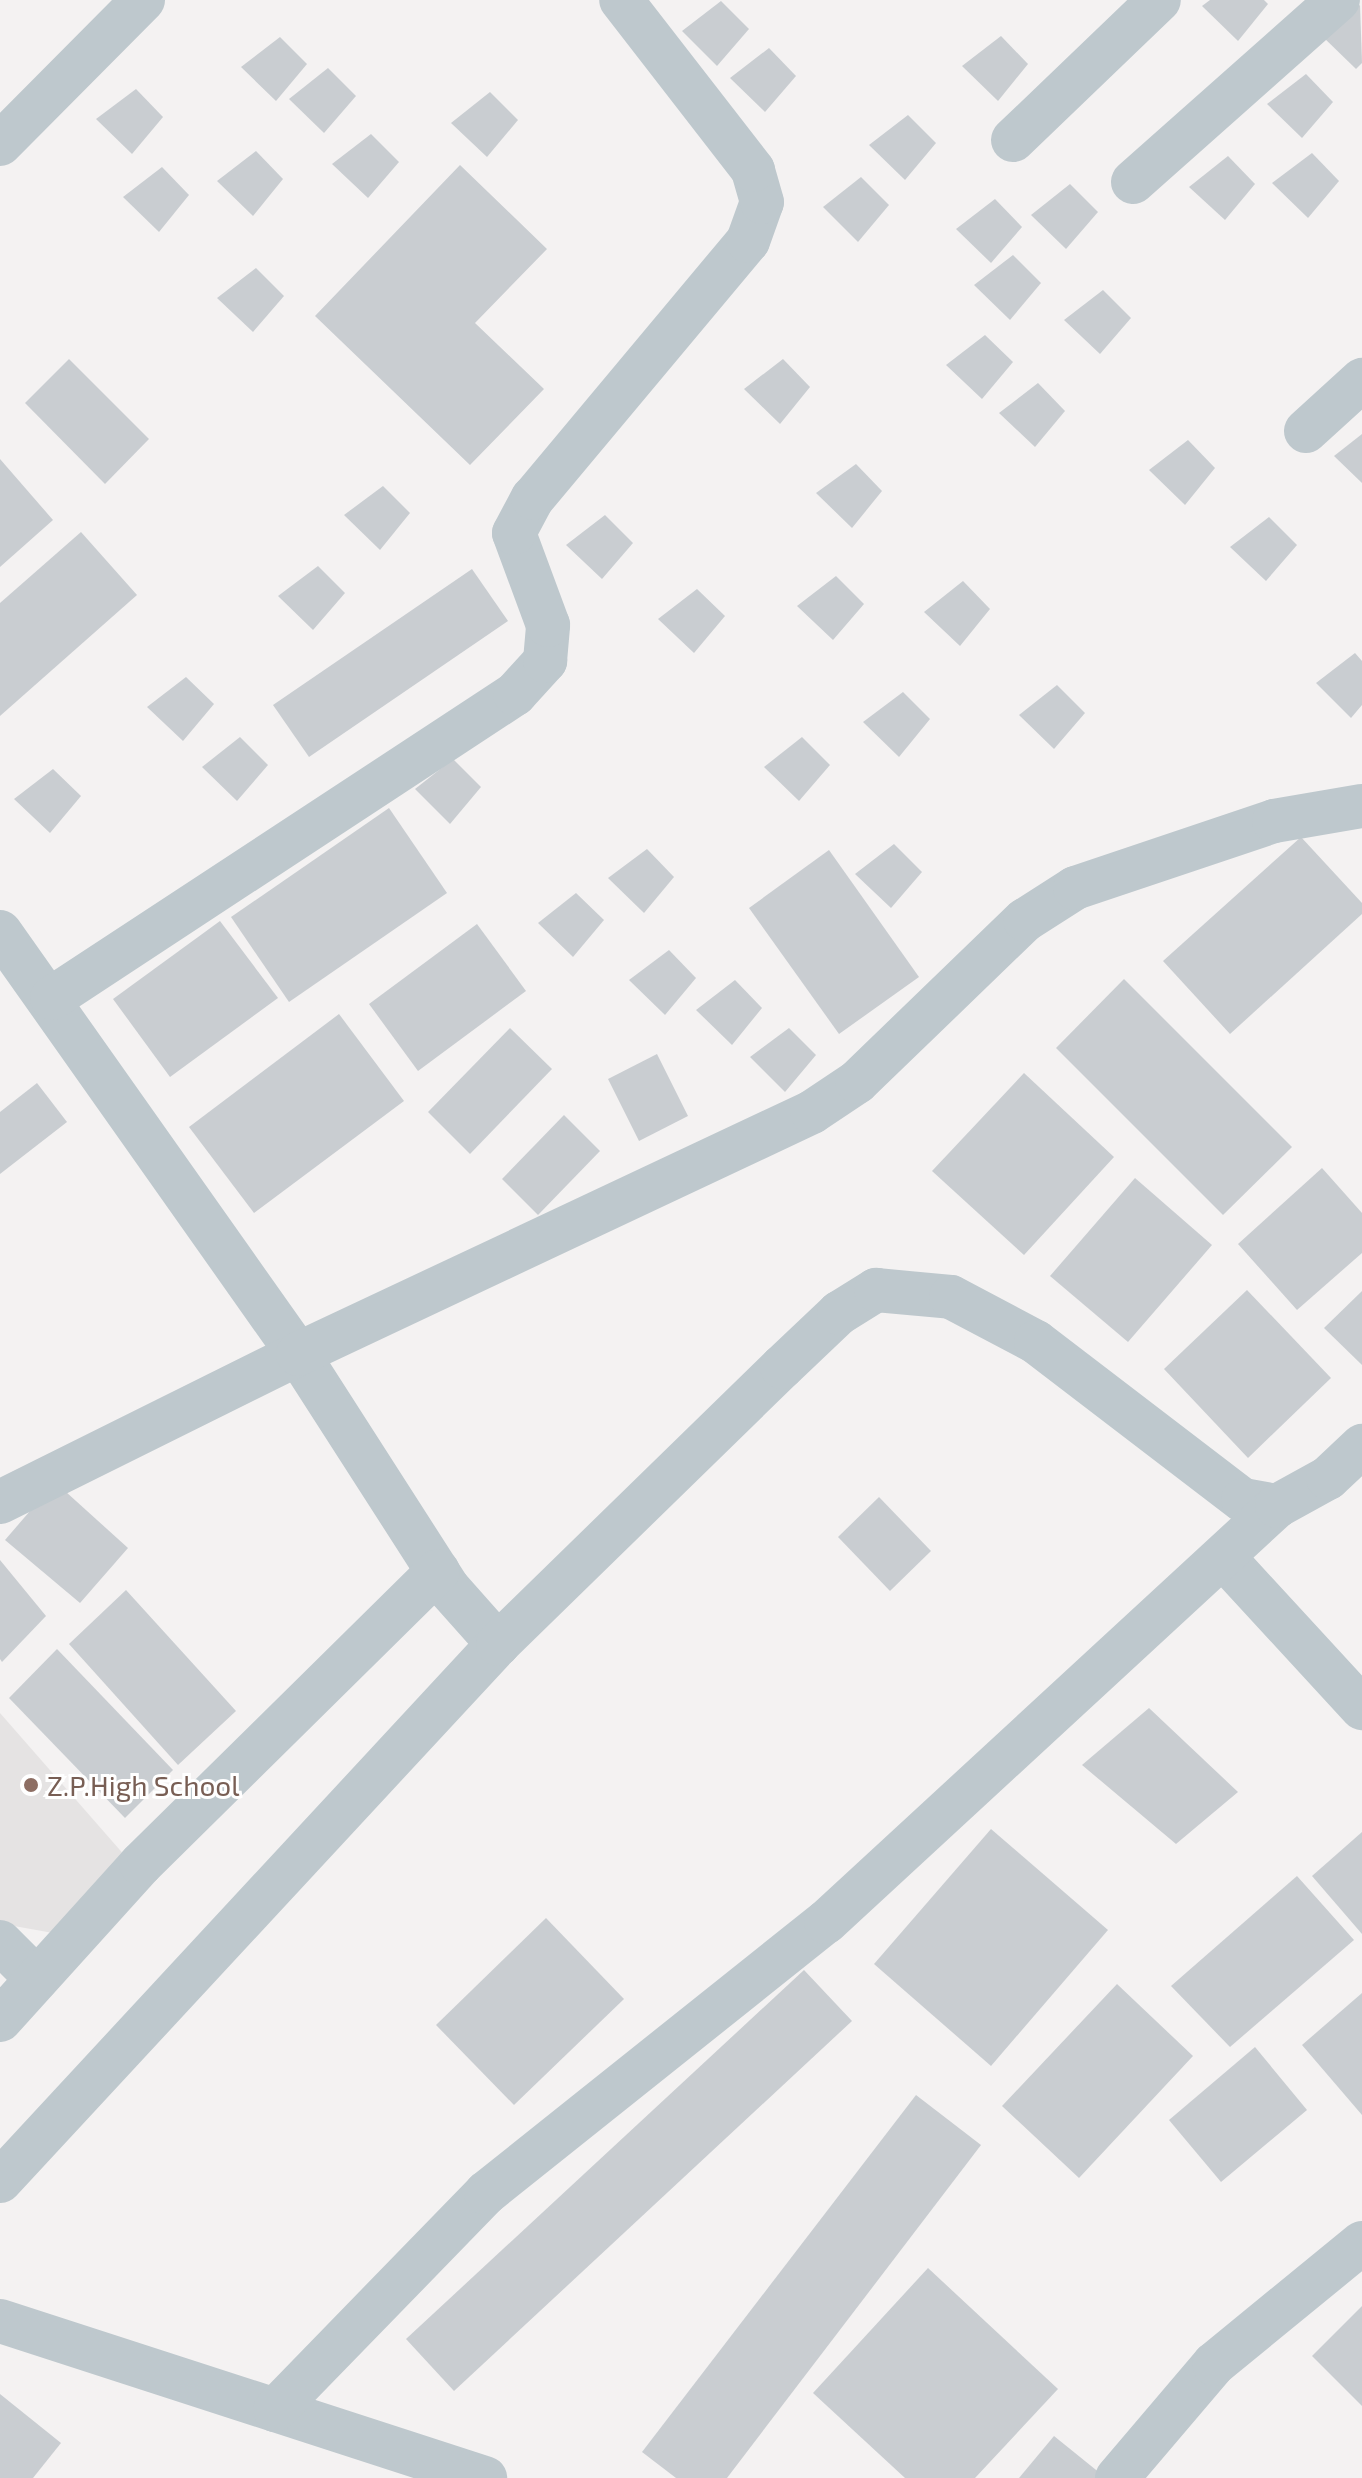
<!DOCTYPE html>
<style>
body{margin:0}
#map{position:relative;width:1362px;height:2478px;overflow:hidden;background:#f4f2f2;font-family:"Exo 2",sans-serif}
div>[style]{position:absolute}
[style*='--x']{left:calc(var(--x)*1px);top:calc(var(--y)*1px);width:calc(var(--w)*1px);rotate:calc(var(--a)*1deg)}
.education>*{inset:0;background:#e5e3e3}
.building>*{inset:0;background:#c9cdd1}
.minor>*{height:44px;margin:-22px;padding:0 22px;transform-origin:22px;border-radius:22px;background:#bec8cd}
.dots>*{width:22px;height:22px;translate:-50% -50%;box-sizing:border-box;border:4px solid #fff;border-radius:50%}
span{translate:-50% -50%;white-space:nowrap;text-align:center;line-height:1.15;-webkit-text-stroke:6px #fff;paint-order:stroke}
.education-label{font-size:28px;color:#785e54}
.left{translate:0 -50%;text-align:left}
</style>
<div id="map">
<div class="education">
<div style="clip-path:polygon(0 1713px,126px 1857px,53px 1933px,14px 1926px,0 1943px)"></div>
</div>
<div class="building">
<div style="clip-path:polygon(1210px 0,1264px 0,1268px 4px,1238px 41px,1202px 6px)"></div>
<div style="clip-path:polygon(721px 1px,749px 29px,717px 66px,682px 31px)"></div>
<div style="clip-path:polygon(1360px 5px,1362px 63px,1356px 69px,1321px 35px)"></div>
<div style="clip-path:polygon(1001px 36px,1028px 64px,998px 101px,962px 66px)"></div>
<div style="clip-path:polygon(280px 37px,307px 64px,276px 101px,241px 67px)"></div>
<div style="clip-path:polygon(769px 48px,796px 76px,765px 112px,730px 78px)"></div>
<div style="clip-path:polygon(328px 68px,356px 96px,324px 133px,289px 99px)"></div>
<div style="clip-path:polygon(1306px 74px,1333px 102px,1302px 138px,1267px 104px)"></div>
<div style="clip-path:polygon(136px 89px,163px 117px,132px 154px,96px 119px)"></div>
<div style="clip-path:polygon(490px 92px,518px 120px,487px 157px,451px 123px)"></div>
<div style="clip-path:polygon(908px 115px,936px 143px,905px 180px,869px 145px)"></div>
<div style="clip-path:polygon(371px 134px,399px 162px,368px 198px,332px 164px)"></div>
<div style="clip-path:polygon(256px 151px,283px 179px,253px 216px,217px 181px)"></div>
<div style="clip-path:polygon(1312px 153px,1339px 181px,1308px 218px,1272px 183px)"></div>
<div style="clip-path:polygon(1228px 156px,1255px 184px,1225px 220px,1189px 187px)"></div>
<div style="clip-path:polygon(460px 165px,547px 249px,475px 323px,544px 389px,470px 465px,315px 316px)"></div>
<div style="clip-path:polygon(162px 167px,189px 195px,159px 232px,123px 197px)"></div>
<div style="clip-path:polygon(861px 177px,889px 205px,858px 242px,823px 207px)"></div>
<div style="clip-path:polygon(1070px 184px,1098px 212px,1066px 249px,1031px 215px)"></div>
<div style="clip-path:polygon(995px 199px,1022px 227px,991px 263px,956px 229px)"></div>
<div style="clip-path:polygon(1013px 255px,1041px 283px,1010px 320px,974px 285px)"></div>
<div style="clip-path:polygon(256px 268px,284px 296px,253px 332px,217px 298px)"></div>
<div style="clip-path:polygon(1103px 290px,1131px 318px,1100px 354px,1064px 320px)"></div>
<div style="clip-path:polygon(985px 335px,1013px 362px,982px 399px,946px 365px)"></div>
<div style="clip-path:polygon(69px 359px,149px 439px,105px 484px,25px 403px)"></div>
<div style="clip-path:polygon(783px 359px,810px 387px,780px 424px,744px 389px)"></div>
<div style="clip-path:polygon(1038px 383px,1065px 411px,1035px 447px,999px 413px)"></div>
<div style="clip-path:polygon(1362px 434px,1362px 483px,1334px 456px)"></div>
<div style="clip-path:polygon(1188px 440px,1215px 468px,1185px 505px,1149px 470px)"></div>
<div style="clip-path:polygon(0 459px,53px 520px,0 567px)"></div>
<div style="clip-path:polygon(856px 464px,882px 491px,852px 528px,816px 493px)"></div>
<div style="clip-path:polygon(383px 486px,410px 513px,380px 550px,344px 515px)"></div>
<div style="clip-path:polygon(605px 515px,633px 543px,602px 579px,566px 545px)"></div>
<div style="clip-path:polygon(1269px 517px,1297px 545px,1266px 581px,1230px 547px)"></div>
<div style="clip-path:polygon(81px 532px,137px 595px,0 716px,0 603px)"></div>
<div style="clip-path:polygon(318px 566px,345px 593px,313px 630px,278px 596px)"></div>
<div style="clip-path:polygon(472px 569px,508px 621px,309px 757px,273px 705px)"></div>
<div style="clip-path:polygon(836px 576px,864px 604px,833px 640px,797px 606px)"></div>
<div style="clip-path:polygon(963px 581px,990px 609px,960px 646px,924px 612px)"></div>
<div style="clip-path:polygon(697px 589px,725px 616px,694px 653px,658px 619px)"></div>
<div style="clip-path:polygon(1355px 653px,1362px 661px,1362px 705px,1351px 718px,1316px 683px)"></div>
<div style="clip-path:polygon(186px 677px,214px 704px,183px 741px,147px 707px)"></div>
<div style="clip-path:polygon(1057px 685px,1085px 713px,1054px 749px,1019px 715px)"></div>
<div style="clip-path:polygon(903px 692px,930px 719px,899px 757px,863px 722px)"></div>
<div style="clip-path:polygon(240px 737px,268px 765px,237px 801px,202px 767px)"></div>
<div style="clip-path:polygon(802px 737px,830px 765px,799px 801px,764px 767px)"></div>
<div style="clip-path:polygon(453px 759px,481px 787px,450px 824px,415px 789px)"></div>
<div style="clip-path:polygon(53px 769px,81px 796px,50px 833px,14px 799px)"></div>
<div style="clip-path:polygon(389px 808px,447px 893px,289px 1002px,231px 917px)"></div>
<div style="clip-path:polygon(1301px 837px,1362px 903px,1362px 914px,1230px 1034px,1163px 961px)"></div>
<div style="clip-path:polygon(894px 844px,922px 872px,891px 908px,855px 874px)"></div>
<div style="clip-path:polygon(647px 849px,674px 877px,644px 913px,608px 878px)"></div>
<div style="clip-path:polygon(829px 850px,919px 977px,839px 1034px,749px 908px)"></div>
<div style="clip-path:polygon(576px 893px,604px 920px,573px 957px,538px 923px)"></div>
<div style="clip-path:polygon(220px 921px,278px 998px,170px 1077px,113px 999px)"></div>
<div style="clip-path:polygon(477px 924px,526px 991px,418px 1071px,369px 1004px)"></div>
<div style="clip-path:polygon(669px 950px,696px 978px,665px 1015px,629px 980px)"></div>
<div style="clip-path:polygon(1124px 979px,1292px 1147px,1223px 1215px,1056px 1048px)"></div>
<div style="clip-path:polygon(735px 980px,762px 1008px,732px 1045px,696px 1010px)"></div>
<div style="clip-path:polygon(339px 1014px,404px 1101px,254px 1213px,189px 1127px)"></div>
<div style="clip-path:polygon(510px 1028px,552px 1069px,470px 1154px,428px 1112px)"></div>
<div style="clip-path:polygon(789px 1028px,816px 1055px,785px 1092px,750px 1057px)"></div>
<div style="clip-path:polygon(657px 1054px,688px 1116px,639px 1141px,608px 1079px)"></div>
<div style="clip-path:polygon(1024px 1073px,1114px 1157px,1024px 1255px,932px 1171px)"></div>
<div style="clip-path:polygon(37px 1083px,67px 1122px,0 1174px,0 1112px)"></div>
<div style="clip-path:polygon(564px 1115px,600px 1151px,538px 1215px,502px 1179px)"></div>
<div style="clip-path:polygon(1322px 1168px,1362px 1213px,1362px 1253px,1297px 1310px,1238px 1244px)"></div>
<div style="clip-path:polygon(1135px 1178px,1212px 1245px,1128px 1342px,1050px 1276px)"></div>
<div style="clip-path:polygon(1247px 1290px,1331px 1378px,1248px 1458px,1164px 1369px)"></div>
<div style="clip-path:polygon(1362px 1291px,1362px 1365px,1324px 1328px)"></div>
<div style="clip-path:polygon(55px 1482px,128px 1548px,80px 1603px,5px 1540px)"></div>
<div style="clip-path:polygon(879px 1497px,931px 1551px,890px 1591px,838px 1537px)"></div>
<div style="clip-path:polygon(0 1560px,46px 1616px,2px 1662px,0 1659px)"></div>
<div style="clip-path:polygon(126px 1590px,236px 1711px,178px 1765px,69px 1644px)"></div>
<div style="clip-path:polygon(57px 1649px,173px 1770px,125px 1818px,9px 1698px)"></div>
<div style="clip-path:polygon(1149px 1708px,1238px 1792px,1176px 1844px,1082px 1765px)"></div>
<div style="clip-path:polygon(991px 1829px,1108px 1930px,991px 2066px,874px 1964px)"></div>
<div style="clip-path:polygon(1362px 1832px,1362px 1934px,1312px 1876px)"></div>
<div style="clip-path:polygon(1297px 1876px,1354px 1940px,1230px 2047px,1171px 1986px)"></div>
<div style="clip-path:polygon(546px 1918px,624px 1999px,514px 2105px,436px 2025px)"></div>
<div style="clip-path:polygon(804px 1970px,852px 2021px,454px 2391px,406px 2339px)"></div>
<div style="clip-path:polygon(1117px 1984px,1193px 2056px,1079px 2178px,1002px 2106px)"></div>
<div style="clip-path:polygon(1362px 1993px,1362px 2115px,1302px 2045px)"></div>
<div style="clip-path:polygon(1255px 2047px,1307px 2110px,1221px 2182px,1169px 2120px)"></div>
<div style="clip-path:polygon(916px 2095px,981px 2145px,727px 2478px,676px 2478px,642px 2452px)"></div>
<div style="clip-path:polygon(928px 2268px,1058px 2389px,975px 2478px,905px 2478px,813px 2393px)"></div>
<div style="clip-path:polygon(1362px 2306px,1362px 2406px,1312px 2356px)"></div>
<div style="clip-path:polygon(0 2394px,61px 2443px,33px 2478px,0 2478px)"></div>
<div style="clip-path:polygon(1054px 2436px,1106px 2478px,1019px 2478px)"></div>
</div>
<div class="minor">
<div style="--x:1013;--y:140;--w:202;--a:-43.8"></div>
<div style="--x:0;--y:144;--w:203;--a:-45.2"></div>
<div style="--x:1133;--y:182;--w:274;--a:-41.6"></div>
<div style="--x:1306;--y:431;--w:76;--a:-42.3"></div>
<div style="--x:0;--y:932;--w:517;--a:54.77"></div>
<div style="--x:298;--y:1354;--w:279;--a:57.3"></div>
<div style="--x:449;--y:1589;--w:74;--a:48.3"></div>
<div style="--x:52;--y:998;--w:554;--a:-33.29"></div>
<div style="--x:515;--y:694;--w:45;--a:-47.7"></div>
<div style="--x:545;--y:661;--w:36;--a:-85"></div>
<div style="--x:548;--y:625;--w:98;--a:-110.3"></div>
<div style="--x:514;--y:533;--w:40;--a:-62"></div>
<div style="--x:533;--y:498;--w:335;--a:-50.1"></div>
<div style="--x:748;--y:241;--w:41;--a:-70.3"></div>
<div style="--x:762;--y:202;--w:33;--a:-106"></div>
<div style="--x:753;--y:170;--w:215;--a:-127.8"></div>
<div style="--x:0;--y:1502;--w:333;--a:-26.4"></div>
<div style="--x:298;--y:1354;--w:568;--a:-25.21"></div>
<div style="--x:812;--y:1112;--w:54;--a:-33.7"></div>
<div style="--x:857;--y:1082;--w:233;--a:-44"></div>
<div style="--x:1025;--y:920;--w:59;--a:-32.6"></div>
<div style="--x:1075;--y:888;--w:210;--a:-18.6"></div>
<div style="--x:1274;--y:821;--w:89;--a:-9.7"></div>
<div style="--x:1224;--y:1558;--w:204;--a:47.4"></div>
<div style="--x:0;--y:1942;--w:52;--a:45"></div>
<div style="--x:0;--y:2020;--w:210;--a:-47.9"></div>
<div style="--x:141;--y:1864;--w:417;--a:-44.6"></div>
<div style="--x:0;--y:2181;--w:732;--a:-47.16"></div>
<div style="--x:498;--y:1644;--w:397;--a:-44.3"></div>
<div style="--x:782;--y:1367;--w:79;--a:-43.5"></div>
<div style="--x:839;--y:1313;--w:44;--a:-31.9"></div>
<div style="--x:876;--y:1290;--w:75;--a:5.3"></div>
<div style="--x:951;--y:1297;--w:96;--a:27.9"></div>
<div style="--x:1036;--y:1342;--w:260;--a:37.4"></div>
<div style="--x:1243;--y:1500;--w:35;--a:10"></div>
<div style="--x:0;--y:2321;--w:510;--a:17.94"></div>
<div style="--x:275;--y:2410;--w:303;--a:-45.8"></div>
<div style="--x:486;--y:2193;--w:435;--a:-38.6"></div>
<div style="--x:826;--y:1922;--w:614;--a:-42.69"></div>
<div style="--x:1277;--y:1506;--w:58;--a:-28.8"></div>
<div style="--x:1328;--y:1478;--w:47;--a:-43.3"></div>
<div style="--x:1117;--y:2478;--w:150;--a:-49.6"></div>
<div style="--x:1214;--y:2364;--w:191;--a:-39.3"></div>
</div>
<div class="dots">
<div style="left:31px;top:1785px;background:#8d6e63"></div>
</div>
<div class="education-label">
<span class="left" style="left:47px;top:1785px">Z.P.High School</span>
</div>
</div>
